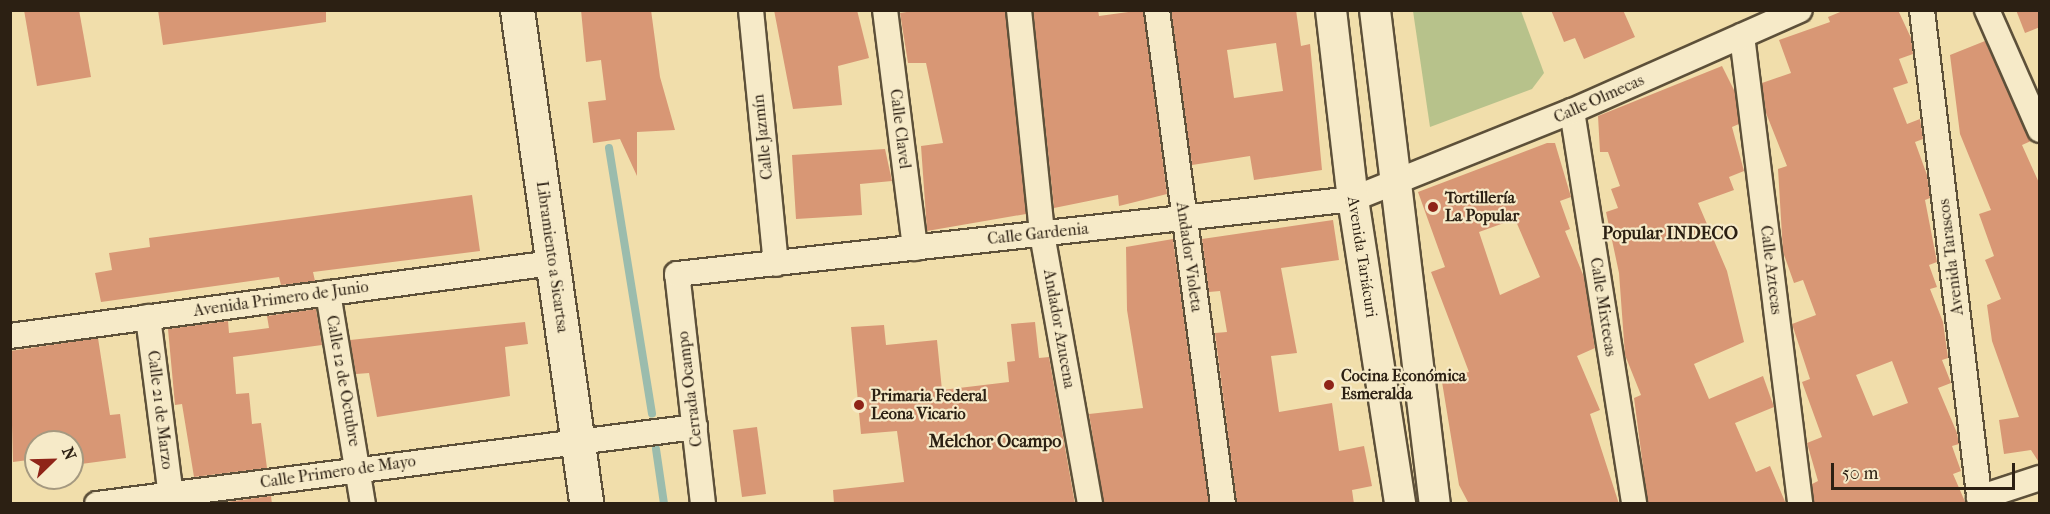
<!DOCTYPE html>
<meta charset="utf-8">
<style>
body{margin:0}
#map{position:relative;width:2050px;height:514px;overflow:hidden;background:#f1deab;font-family:"IM FELL French Canon",serif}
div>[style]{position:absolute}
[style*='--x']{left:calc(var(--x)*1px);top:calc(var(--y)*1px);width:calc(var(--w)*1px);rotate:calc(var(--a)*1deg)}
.green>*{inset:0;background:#b7c28b}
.stream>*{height:8px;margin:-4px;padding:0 4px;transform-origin:4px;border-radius:4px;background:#9bbcad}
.building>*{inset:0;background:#d89775}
.roads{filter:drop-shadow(2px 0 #5d5039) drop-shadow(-2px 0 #5d5039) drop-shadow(0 2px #5d5039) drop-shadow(0 -2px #5d5039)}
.minor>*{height:24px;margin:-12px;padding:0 12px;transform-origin:12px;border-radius:12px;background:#f6eac8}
.tertiary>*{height:30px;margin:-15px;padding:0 15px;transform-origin:15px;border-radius:15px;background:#f6eac8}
.secondary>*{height:33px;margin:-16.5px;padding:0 16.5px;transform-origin:16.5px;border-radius:16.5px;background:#f6eac8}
.dots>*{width:16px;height:16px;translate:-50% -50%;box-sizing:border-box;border:3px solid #f6eac8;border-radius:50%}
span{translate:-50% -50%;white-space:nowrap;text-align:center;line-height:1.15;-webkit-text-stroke:4.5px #f6eac8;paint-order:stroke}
.street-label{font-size:16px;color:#2c2013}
.poi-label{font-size:16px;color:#2c2013;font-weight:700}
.left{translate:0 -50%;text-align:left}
.neighbourhood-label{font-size:18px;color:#2c2013;font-weight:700}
.frame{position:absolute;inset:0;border:12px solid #2c2013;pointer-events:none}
.north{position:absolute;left:24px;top:430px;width:60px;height:60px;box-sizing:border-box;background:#f6eac8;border:2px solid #a59980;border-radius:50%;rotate:67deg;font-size:16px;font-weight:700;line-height:24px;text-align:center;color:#2c2013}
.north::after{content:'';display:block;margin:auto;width:21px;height:27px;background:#8f2418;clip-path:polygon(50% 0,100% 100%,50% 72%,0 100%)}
.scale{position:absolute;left:1831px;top:463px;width:184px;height:27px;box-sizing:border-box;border:3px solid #2c2013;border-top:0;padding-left:8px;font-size:18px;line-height:21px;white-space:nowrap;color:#2c2013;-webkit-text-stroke:4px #f6eac8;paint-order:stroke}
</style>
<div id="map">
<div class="green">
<div style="clip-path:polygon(1413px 11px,1521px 11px,1544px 73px,1532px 89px,1430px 127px)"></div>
</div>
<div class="stream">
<div style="--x:609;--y:148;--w:269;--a:80.8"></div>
<div style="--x:656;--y:449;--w:56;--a:81.7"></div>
</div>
<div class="building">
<div style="clip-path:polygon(24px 10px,79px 10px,91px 77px,37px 86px)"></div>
<div style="clip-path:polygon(158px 10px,326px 10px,326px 22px,163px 45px)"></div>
<div style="clip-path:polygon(581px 10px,651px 10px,660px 77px,675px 130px,637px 132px,637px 176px,620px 139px,593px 143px,588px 102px,606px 100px,601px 60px,586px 62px)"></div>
<div style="clip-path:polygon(774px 10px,857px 10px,869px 58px,838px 66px,842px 105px,793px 109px)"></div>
<div style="clip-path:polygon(920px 10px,1005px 10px,1026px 214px,927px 231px,921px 146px,943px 143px,926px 63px,908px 63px,900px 13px)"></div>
<div style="clip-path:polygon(1033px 10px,1098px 10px,1099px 16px,1143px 10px,1167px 194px,1119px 206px,1118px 195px,1054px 208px)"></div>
<div style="clip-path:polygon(evenodd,1171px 10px,1296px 10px,1301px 46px,1310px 44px,1322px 170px,1254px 180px,1250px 156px,1192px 165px,1171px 10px,1276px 43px,1283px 91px,1234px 98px,1227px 50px,1276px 43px)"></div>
<div style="clip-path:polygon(1551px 10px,1623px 10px,1635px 37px,1584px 59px,1575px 38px,1564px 42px)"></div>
<div style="clip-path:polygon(evenodd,1845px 10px,1898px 10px,1911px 38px,1913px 54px,1899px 59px,1908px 83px,1893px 88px,1907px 124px,1920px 119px,1923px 139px,1915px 142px,1927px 175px,1930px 198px,1925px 200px,1937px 262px,1929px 265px,1937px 287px,1930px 289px,1943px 322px,1948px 358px,1942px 360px,1951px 383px,1938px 388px,1957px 433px,1959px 444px,1952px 446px,1961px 471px,1953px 474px,1966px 504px,1814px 504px,1812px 484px,1818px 481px,1807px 443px,1822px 437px,1802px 382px,1810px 379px,1792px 324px,1816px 315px,1803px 280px,1794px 283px,1783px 252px,1778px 169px,1787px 166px,1766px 113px,1762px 83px,1791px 73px,1779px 40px,1830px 22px,1828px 17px,1845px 10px,1892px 361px,1908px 403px,1873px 416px,1856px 375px,1892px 361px)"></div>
<div style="clip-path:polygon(2016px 10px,2040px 10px,2040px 27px,2025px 33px)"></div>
<div style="clip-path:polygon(1985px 41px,2031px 141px,2022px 145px,2040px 185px,2040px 464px,2031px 450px,2004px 454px,1999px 420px,2019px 417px,1992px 341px,1987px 305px,2001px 299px,1985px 260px,1994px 256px,1979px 214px,1991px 210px,1960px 134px,1950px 55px)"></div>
<div style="clip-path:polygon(1722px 66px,1735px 92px,1739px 124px,1732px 127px,1744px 171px,1729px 177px,1734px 190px,1698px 203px,1727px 271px,1744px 342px,1694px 364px,1709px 399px,1763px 376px,1774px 407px,1735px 423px,1756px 472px,1770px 466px,1786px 504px,1648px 504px,1634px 398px,1641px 395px,1625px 355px,1619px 273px,1606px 212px,1618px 208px,1611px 189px,1620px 186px,1608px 152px,1600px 152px,1598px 116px)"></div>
<div style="clip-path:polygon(evenodd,1547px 143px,1555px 143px,1571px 197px,1560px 201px,1570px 229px,1565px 231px,1584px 277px,1595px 348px,1577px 356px,1600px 410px,1590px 414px,1619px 504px,1469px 504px,1459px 485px,1441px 376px,1469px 372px,1431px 272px,1445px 267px,1418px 192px,1547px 143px,1515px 219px,1540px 277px,1500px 295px,1479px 232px,1515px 219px)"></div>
<div style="clip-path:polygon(885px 149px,892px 181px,860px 184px,862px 215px,796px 219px,792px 155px)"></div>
<div style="clip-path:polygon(472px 195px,480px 251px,313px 272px,315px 281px,281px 285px,279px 277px,101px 302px,95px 273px,112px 270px,109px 253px,150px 247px,149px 238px)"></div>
<div style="clip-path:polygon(1333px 220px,1339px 260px,1281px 268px,1297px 353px,1271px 356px,1279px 412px,1332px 403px,1339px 451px,1364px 446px,1372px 486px,1352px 490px,1354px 504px,1237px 504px,1215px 333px,1227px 332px,1220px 291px,1209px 292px,1202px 239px)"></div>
<div style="clip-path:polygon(1173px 239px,1209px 504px,1104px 504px,1089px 414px,1143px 408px,1127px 310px,1126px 247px)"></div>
<div style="clip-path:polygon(316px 309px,322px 345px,233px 357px,236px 394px,249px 393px,252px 424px,261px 423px,267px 468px,194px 477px,182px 404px,175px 405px,168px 329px,228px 321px,229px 333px,269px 328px,267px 316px)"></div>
<div style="clip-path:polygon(525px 322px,528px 344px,505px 347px,510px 396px,377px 417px,369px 373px,356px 374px,350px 340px)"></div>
<div style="clip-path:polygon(1035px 322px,1039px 358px,1049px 357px,1075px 504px,834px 504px,833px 490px,904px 482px,897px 431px,861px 434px,851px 327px,884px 325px,886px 345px,937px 340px,942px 390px,1009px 382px,1007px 362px,1015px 361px,1011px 324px)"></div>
<div style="clip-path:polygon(98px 338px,110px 415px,120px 414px,126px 458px,81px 464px,78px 442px,36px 442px,36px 459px,13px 462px,10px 351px)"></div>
<div style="clip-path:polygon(757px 427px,766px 494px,742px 497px,733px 430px)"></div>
<div style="clip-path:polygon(271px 496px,272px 504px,212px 504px)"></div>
</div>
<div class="roads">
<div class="minor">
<div style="--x:751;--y:10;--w:255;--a:84.4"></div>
<div style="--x:885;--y:10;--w:240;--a:82.8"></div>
<div style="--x:1019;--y:10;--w:225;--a:84.1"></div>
<div style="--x:1042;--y:234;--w:274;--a:79.9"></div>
<div style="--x:1157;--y:10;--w:498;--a:82.4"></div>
<div style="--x:1922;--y:10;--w:497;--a:83.3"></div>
<div style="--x:1987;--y:10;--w:131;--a:66.2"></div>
<div style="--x:1742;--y:36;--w:472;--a:82.9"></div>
<div style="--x:1572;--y:111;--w:398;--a:81"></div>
<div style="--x:328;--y:293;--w:214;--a:80.6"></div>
<div style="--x:148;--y:317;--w:189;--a:82.7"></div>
<div style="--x:10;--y:336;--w:547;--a:-7.67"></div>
<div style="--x:1979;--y:498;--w:64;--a:-18.2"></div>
<div style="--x:97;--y:504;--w:603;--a:-7.34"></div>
<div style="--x:703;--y:504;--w:231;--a:-96.4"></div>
<div style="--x:677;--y:274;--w:680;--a:-6.33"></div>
<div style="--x:1353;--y:199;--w:236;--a:-21.9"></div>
<div style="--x:1572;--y:111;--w:249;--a:-23.9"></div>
</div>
<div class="tertiary">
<div style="--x:1331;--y:10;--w:190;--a:83.4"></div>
<div style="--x:1353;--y:199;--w:309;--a:81.2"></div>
<div style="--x:1375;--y:10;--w:498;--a:83.1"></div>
</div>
<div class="secondary">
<div style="--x:517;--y:10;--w:499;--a:82"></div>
</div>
</div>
<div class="dots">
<div style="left:1433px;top:207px;background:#8f2418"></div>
<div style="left:1329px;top:385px;background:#8f2418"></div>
<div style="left:859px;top:405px;background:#8f2418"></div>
</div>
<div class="street-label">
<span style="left:1599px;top:99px;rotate:-24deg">Calle Olmecas</span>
<span style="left:900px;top:129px;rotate:83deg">Calle Clavel</span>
<span style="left:763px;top:137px;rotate:-96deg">Calle Jazmín</span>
<span style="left:1038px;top:234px;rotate:-6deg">Calle Gardenia</span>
<span style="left:552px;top:257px;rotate:82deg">Libramiento a Sicartsa</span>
<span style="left:1189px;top:257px;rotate:82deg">Andador Violeta</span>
<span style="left:1362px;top:257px;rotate:81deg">Avenida Tariácuri</span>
<span style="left:1951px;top:257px;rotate:-97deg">Avenida Tarascos</span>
<span style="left:1771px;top:270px;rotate:83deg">Calle Aztecas</span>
<span style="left:281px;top:299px;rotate:-8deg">Avenida Primero de Junio</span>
<span style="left:1603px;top:307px;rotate:81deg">Calle Mixtecas</span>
<span style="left:1059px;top:329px;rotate:80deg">Andador Azucena</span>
<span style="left:343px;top:381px;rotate:80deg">Calle 12 de Octubre</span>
<span style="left:690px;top:389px;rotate:-97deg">Cerrada Ocampo</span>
<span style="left:160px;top:410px;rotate:83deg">Calle 21 de Marzo</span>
<span style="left:338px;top:472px;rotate:-8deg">Calle Primero de Mayo</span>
</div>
<div class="poi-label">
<span class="left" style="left:1445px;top:207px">Tortillería<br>La Popular</span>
<span class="left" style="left:1341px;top:385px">Cocina Económica<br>Esmeralda</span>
<span class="left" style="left:871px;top:405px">Primaria Federal<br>Leona Vicario</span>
</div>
<div class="neighbourhood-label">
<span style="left:1670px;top:234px">Popular INDECO</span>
<span style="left:995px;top:442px">Melchor Ocampo</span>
</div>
<div class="frame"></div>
<div class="north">N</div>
<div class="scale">50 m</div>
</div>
